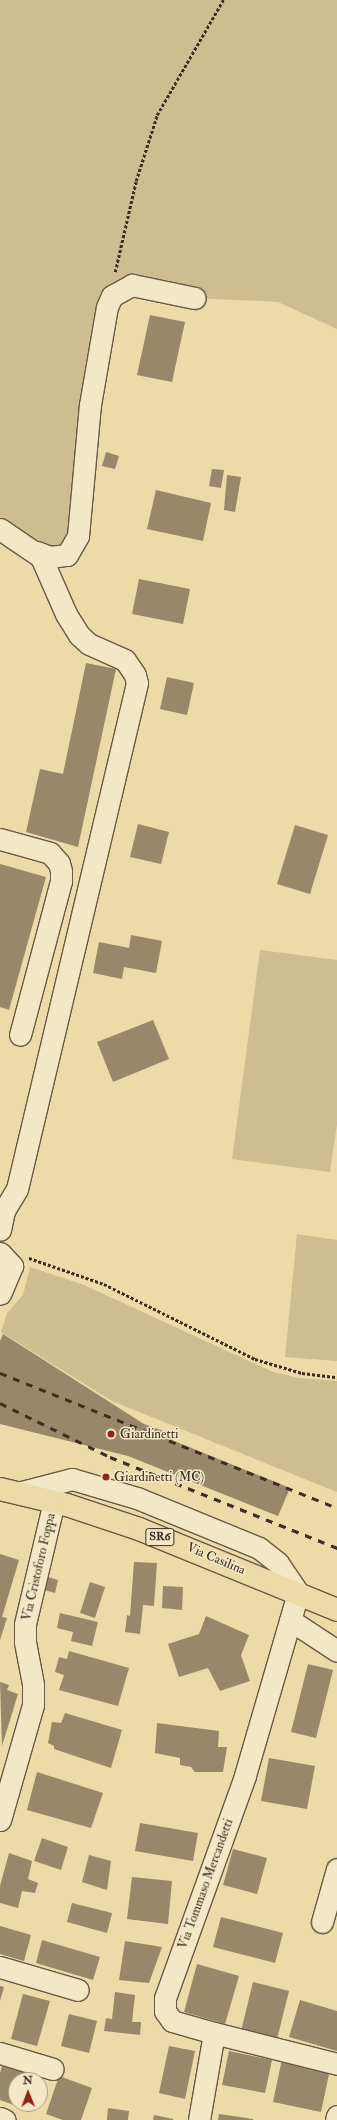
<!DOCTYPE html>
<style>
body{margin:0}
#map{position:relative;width:337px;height:2120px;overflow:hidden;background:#ecdaa8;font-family:"IM FELL Double Pica",serif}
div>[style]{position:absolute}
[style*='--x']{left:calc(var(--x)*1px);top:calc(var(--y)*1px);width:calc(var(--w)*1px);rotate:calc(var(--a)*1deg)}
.green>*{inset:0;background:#cebd91}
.building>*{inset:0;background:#988768}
.path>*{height:2.5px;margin-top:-1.25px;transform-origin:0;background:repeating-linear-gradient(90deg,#3c2e22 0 3px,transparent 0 5px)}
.roads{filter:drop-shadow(1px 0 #685944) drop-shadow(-1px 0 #685944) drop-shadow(0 1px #685944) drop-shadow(0 -1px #685944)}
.minor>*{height:21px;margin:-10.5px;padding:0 10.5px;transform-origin:10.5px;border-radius:10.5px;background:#f3e7c6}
.major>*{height:22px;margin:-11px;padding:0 11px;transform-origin:11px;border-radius:11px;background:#ecdaa8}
.rail>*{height:3px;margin-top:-1.5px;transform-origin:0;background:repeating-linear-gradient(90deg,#3c2e22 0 7px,transparent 0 14px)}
.dots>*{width:11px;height:11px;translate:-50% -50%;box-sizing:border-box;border:2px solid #f3e7c6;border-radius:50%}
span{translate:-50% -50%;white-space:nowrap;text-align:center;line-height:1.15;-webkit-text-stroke:3px #f3e7c6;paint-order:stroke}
.shield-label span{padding:1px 3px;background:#f3e7c6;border:1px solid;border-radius:3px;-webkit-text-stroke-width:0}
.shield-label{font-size:12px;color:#3c2e22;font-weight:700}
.poi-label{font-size:13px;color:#3c2e22}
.left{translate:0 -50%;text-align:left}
.street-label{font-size:13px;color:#3c2e22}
.north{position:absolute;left:8px;top:2072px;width:40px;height:40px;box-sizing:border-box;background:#f3e7c6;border:1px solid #aa9d84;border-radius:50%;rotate:359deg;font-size:11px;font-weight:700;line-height:16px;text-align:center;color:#3c2e22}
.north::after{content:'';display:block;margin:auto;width:14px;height:18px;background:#8f2418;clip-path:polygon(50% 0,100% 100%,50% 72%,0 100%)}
</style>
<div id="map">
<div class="green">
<div style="clip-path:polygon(0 0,337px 0,337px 329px,278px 302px,195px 298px,148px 287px,112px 296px,67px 555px,0 529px)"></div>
<div style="clip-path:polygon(260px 950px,337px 960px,337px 1124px,330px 1172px,232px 1159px)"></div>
<div style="clip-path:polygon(297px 1234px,337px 1240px,337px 1361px,285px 1357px)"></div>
<div style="clip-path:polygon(30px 1267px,84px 1285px,273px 1372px,299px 1378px,337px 1381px,337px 1492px,112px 1401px,1px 1332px,7px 1313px,23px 1295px)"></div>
</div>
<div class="building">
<div style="clip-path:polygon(150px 315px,185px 322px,172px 382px,137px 375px)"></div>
<div style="clip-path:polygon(106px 452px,119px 456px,115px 469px,102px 466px)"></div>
<div style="clip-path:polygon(212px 469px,224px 470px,221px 488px,209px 486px)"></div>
<div style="clip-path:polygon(227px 475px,241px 477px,235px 512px,224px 510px)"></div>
<div style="clip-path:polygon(156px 490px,211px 503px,203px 541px,147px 529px)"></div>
<div style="clip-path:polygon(139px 579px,190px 589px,183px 624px,132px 614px)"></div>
<div style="clip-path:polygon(86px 663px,116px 669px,78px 847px,26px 832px,40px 769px,63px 774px)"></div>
<div style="clip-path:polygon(167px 677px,194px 683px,187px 715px,160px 709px)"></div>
<div style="clip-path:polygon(138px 824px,169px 832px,161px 864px,130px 857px)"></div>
<div style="clip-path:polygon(295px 825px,328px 835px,310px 894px,277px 884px)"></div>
<div style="clip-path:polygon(0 864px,46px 877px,9px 1010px,0 1007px)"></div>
<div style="clip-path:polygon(131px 935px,162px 941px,156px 973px,124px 967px,122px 979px,93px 973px,99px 942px,129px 948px)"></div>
<div style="clip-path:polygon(153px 1020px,169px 1059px,113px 1082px,97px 1042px)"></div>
<div style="clip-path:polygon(3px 1334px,144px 1424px,169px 1433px,167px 1438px,290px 1488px,278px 1516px,128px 1456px,0 1424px,0 1341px)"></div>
<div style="clip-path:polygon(0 1554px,19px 1560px,2px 1617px,7px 1618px,0 1640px)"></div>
<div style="clip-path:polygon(134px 1562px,157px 1563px,154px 1606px,143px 1605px,140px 1634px,125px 1632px,127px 1615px,130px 1616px)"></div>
<div style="clip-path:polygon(44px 1576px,58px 1580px,55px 1593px,41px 1589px)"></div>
<div style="clip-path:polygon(90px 1582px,105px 1587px,95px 1618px,80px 1613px)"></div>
<div style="clip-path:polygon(163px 1586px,183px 1587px,182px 1610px,162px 1608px)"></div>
<div style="clip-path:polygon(60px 1613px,98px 1622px,92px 1646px,71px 1641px,73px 1632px,57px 1628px)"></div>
<div style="clip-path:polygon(206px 1616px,249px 1635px,241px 1655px,250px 1681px,220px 1691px,208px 1668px,179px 1677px,168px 1644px,199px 1634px)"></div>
<div style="clip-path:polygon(69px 1651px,129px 1668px,118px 1706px,59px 1690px,64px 1675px,55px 1672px,59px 1657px,67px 1659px)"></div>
<div style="clip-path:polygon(308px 1664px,333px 1670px,316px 1738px,291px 1732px)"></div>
<div style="clip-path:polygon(0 1682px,9px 1685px,7px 1690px,18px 1694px,2px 1746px)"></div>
<div style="clip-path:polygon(65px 1713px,122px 1730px,111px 1768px,54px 1749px,54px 1746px,48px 1743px,52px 1722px,61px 1723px)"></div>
<div style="clip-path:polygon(157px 1723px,219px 1731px,218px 1747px,227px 1747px,223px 1772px,195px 1772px,191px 1767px,180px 1765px,180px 1758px,155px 1753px)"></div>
<div style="clip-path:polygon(269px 1758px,315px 1766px,307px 1809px,261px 1801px)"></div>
<div style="clip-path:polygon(37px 1772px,103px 1793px,91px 1828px,27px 1810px)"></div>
<div style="clip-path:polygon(140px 1823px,198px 1833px,193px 1861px,135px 1851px)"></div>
<div style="clip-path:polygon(42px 1838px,68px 1847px,61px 1870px,34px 1861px)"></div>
<div style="clip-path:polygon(233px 1849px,267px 1858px,257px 1894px,223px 1885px)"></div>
<div style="clip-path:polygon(9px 1853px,32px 1861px,28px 1879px,38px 1883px,35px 1893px,22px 1891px,18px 1908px,0 1903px,0 1886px)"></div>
<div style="clip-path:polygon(89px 1855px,111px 1861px,107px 1890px,82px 1882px)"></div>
<div style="clip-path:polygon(132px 1877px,172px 1881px,168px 1924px,127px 1919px)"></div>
<div style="clip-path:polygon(72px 1903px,112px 1913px,107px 1933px,67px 1922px)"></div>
<div style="clip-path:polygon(221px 1917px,283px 1933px,275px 1963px,213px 1947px)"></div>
<div style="clip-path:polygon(0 1926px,31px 1935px,24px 1961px,0 1954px)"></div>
<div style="clip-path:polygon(42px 1940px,100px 1957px,93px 1980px,36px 1963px)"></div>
<div style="clip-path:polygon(125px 1941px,162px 1947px,149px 1983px,119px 1980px)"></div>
<div style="clip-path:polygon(197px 1964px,239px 1976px,225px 2024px,184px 2012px)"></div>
<div style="clip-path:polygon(253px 1982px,289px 1991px,277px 2039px,241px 2031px)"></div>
<div style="clip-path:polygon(0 1986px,4px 1987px,0 2001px)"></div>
<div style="clip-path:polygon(115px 1992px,135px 1995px,132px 2022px,141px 2022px,140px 2035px,104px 2031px,106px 2018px,112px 2019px)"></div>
<div style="clip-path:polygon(23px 1994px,50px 2001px,37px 2046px,11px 2039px)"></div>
<div style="clip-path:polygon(300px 2000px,337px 2011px,337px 2051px,289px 2037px)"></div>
<div style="clip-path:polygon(69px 2014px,97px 2021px,89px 2053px,61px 2046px)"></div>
<div style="clip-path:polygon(169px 2046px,195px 2051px,185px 2099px,159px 2093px)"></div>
<div style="clip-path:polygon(229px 2051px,272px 2060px,265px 2093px,222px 2085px)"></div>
<div style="clip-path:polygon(282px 2059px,330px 2069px,321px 2112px,273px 2102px)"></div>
<div style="clip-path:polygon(3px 2063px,37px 2075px,35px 2080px,16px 2080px,16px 2104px,27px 2104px,25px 2109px,0 2100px,0 2073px)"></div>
<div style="clip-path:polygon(59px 2076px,92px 2088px,81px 2120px,63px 2120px,46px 2114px)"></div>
<div style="clip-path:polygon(108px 2108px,129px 2111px,128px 2120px,107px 2120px)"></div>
<div style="clip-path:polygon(219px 2114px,253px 2119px,253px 2120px,218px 2120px)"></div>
<div style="clip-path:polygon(154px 2115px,173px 2119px,173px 2120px,153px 2120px)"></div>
</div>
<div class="path">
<div style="--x:115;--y:272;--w:93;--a:-77"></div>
<div style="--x:136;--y:181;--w:69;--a:-72.3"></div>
<div style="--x:157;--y:115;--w:133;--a:-60.1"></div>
<div style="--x:29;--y:1258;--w:79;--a:19.1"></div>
<div style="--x:104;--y:1284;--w:169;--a:26.4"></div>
<div style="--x:255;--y:1359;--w:49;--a:16.6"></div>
<div style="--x:302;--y:1373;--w:35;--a:7"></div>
</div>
<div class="roads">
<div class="minor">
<div style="--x:0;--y:529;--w:50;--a:34.3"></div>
<div style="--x:41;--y:557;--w:62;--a:66.3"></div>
<div style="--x:66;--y:614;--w:25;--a:58"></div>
<div style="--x:79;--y:635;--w:13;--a:42"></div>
<div style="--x:89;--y:644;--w:39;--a:24"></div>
<div style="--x:125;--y:660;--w:18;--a:56"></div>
<div style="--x:135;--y:675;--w:8;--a:76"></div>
<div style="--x:137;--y:683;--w:520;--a:103.34"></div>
<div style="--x:17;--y:1189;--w:26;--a:121"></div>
<div style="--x:37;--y:552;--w:14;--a:21"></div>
<div style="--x:50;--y:557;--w:17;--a:-7"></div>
<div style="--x:67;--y:555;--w:22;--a:-60"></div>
<div style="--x:78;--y:536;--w:132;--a:-84.8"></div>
<div style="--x:90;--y:405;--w:99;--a:-80.2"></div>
<div style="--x:107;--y:307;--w:12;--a:-66"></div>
<div style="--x:112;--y:296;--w:23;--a:-29"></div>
<div style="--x:132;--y:285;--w:64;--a:11.7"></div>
<div style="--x:0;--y:839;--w:52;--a:15.6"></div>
<div style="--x:50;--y:853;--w:13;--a:48"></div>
<div style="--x:59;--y:863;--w:8;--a:76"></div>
<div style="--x:61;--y:871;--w:10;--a:90"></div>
<div style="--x:61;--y:881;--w:159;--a:104.9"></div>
<div style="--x:0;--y:1209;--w:4;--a:27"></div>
<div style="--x:4;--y:1211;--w:19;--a:102"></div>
<div style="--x:0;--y:1253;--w:18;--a:47"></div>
<div style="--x:12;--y:1266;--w:30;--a:113"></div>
<div style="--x:18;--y:1493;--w:56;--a:-14.5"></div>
<div style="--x:72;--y:1479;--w:68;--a:16.3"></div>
<div style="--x:137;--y:1498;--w:132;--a:22.3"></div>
<div style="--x:259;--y:1548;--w:24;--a:38"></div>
<div style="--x:278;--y:1563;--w:36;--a:56"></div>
<div style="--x:298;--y:1593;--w:191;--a:106.2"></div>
<div style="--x:245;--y:1776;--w:236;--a:109.8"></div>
<div style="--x:165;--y:1998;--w:13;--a:90"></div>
<div style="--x:165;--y:2011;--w:12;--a:55"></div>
<div style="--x:172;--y:2021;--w:44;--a:15.9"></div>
<div style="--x:214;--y:2033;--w:88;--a:99.8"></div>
<div style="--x:290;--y:1620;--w:56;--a:33.4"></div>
<div style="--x:0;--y:1820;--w:120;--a:-74"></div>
<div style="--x:33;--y:1705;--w:21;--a:-90"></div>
<div style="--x:33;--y:1684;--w:43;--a:-100.8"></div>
<div style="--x:25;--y:1642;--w:18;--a:-90"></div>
<div style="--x:25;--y:1624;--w:126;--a:-76.7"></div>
<div style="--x:322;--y:1922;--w:55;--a:-74.2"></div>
<div style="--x:0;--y:1967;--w:81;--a:16.4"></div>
<div style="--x:214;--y:2033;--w:127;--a:14.1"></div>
<div style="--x:0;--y:2053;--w:55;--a:16.8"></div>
<div style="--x:0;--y:2118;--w:5;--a:22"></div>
<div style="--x:336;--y:2120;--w:4;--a:-76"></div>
</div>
<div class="major">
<div style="--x:0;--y:1489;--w:69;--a:13.4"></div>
<div style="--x:67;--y:1505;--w:76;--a:18.4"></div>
<div style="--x:139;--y:1529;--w:214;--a:22.2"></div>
</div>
</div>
<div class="rail">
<div style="--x:0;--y:1373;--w:363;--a:21.8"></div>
<div style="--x:0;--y:1403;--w:123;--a:26.1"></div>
<div style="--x:110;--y:1457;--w:245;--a:21.8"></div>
</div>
<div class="dots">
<div style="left:111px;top:1434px;background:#8f2418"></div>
<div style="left:106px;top:1477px;background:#8f2418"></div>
</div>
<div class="shield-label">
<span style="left:160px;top:1537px">SR6</span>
</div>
<div class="poi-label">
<span class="left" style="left:120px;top:1434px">Giardinetti</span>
<span class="left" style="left:114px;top:1477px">Giardinetti (MC)</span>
</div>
<div class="street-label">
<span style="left:216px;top:1559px;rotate:23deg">Via Casilina</span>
<span style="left:39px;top:1567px;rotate:-77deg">Via Cristoforo Foppa</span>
<span style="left:206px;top:1884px;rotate:-70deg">Via Tommaso Mercandetti</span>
</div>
<div class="north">N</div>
</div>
